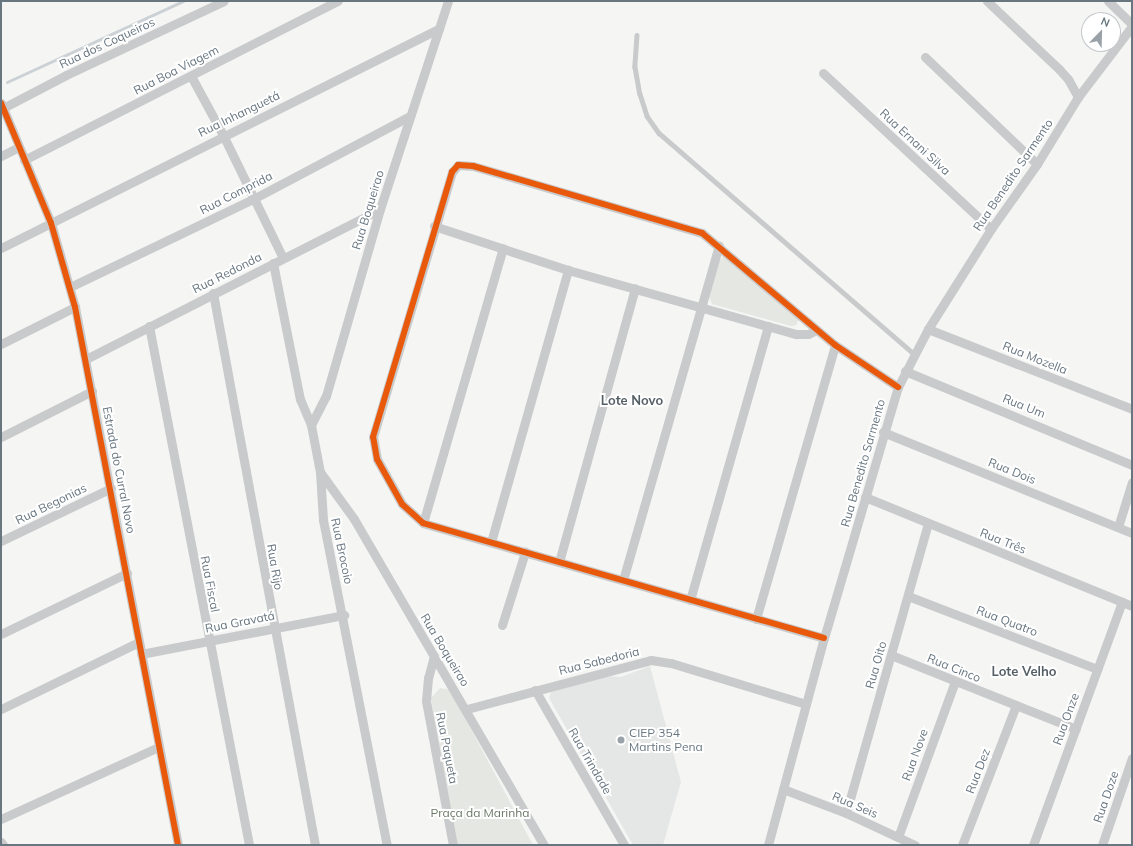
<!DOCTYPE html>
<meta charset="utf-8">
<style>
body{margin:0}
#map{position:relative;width:1133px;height:846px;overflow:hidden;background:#f5f5f4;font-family:Mulish,sans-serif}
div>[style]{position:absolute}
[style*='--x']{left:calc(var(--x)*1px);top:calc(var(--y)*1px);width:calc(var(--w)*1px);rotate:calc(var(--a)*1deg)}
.built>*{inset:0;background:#e5e6e6}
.green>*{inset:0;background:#e4e7e2}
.stream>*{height:3px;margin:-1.5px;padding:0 1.5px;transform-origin:1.5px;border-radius:1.5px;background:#cbd1d4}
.service>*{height:4.5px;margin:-2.25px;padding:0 2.25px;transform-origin:2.25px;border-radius:2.25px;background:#c9cacb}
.minor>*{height:9px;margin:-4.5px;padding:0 4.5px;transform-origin:4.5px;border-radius:4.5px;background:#c9cacb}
.cycleway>*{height:6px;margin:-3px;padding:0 3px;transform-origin:3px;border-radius:3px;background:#e8590c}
.dots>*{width:11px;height:11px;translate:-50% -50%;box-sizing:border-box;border:2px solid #fff;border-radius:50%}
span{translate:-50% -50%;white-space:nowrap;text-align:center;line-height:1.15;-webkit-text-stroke:4px #fff;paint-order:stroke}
.street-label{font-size:12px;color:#687680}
.poi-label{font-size:12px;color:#687680}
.left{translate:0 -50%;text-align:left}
.park-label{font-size:12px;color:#6a7866}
.neighbourhood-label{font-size:13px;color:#555f66;font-weight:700}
.frame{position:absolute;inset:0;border:2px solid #687680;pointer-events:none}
.north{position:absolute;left:1081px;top:12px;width:40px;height:40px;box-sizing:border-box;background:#fff;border:1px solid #c3c8cc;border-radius:50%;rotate:23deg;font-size:11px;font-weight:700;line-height:16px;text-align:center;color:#687680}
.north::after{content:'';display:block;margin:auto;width:14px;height:18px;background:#99a2a9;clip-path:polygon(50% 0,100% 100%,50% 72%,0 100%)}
</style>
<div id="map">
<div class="built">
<div style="clip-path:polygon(650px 666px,681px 782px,663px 845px,633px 845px,549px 698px,551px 692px,607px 676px,621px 677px)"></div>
</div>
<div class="green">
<div style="clip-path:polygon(724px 256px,799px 319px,796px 325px,791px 326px,712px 304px,709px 297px,720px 260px)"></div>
<div style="clip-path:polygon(440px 688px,450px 690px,533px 845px,454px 845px,431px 698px)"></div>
</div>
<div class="stream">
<div style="--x:7;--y:82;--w:194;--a:-24.7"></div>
</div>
<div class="service">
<div style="--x:637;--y:35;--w:32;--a:94"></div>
<div style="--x:635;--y:67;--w:27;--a:80"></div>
<div style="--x:640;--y:94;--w:23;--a:72"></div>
<div style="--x:647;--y:116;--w:21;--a:55"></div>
<div style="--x:659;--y:133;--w:337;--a:40.9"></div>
</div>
<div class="minor">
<div style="--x:987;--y:1;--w:99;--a:43.4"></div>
<div style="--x:1059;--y:69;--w:13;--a:48"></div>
<div style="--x:1068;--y:79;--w:21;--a:61"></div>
<div style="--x:1108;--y:1;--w:33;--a:44"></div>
<div style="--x:925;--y:57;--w:155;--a:43.7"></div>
<div style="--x:823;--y:73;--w:229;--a:42.9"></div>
<div style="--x:191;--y:76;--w:67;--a:61.5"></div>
<div style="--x:223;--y:135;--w:137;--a:64"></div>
<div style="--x:1;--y:103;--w:130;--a:67.4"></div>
<div style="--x:51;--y:223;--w:87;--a:74.1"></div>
<div style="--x:75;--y:307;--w:548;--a:79.16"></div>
<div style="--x:1;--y:109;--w:73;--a:-27.6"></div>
<div style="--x:66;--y:75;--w:174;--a:-25.1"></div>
<div style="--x:1;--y:156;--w:20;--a:-27"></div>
<div style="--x:24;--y:160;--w:352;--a:-26.9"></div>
<div style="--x:434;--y:226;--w:141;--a:18.2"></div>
<div style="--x:568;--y:270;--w:237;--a:15.7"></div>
<div style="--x:796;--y:334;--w:12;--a:0"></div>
<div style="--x:808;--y:334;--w:10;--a:-24"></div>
<div style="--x:1;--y:248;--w:490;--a:-26.6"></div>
<div style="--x:273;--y:263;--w:139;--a:78.8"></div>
<div style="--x:300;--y:399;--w:28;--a:67"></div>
<div style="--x:311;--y:425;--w:48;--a:79.2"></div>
<div style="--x:320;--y:472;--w:48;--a:86.4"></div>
<div style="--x:323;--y:520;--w:331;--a:78.9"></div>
<div style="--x:70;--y:287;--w:203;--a:-25.7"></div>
<div style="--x:253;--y:199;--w:178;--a:-27.9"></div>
<div style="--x:213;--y:293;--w:561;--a:79.53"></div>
<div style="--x:149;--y:326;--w:529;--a:79.09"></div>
<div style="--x:928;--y:329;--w:219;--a:21.4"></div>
<div style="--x:1;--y:344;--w:83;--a:-26.6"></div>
<div style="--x:86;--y:359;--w:330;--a:-27"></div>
<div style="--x:905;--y:371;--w:246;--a:22.5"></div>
<div style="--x:311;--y:425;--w:33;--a:-63"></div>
<div style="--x:326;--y:396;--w:195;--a:-73.9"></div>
<div style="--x:380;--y:209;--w:219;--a:-71.9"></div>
<div style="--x:883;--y:432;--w:269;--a:22.1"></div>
<div style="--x:1;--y:437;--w:102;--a:-26.8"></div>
<div style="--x:320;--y:472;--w:58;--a:54.1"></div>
<div style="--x:354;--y:519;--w:377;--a:59.8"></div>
<div style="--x:865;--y:497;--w:288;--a:22.2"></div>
<div style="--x:423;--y:523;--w:286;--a:-73.8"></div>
<div style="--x:1118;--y:527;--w:47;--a:-72.7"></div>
<div style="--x:1;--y:541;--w:122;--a:-25.7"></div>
<div style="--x:491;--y:542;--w:283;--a:-74.2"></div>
<div style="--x:559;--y:562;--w:284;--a:-74.5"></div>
<div style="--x:623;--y:580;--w:348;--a:-74"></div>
<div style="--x:908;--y:596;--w:203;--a:21.1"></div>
<div style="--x:690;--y:600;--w:285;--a:-74.1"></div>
<div style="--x:756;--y:619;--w:285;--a:-73.9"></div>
<div style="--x:502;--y:625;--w:77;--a:-72.5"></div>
<div style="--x:1;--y:634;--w:140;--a:-25.8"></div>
<div style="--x:824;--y:638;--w:417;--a:-164"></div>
<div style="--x:423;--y:523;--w:28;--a:-138"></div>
<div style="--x:402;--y:504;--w:51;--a:-119.1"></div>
<div style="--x:377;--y:459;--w:22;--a:-100"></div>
<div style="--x:373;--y:437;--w:277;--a:-73.4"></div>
<div style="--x:452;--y:172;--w:9;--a:-49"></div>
<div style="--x:458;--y:165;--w:15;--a:4"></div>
<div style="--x:473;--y:166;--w:239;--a:16.3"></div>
<div style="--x:702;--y:233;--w:174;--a:40.1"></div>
<div style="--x:835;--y:345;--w:76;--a:33.7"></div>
<div style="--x:141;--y:654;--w:207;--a:-10.9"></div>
<div style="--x:891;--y:655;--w:199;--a:21.8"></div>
<div style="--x:434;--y:656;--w:23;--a:105"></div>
<div style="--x:428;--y:678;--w:23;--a:95"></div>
<div style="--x:426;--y:701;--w:147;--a:79.4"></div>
<div style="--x:535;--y:690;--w:179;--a:60.1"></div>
<div style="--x:1;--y:709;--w:153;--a:-25.9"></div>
<div style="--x:467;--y:709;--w:190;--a:-14.9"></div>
<div style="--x:651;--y:660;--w:20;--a:9"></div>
<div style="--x:671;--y:663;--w:141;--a:16.9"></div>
<div style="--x:783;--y:789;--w:67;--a:20.9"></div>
<div style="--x:846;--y:813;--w:76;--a:24.9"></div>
<div style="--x:846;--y:813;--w:301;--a:-74.2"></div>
<div style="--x:1;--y:819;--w:173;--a:-24.6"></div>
<div style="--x:898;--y:837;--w:166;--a:-69.9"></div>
<div style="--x:1;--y:842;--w:4;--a:56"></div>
<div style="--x:768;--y:845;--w:214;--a:-74.9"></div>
<div style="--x:824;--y:638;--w:262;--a:-73.6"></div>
<div style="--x:898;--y:387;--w:65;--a:-62.7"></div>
<div style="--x:928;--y:329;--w:118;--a:-57.8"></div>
<div style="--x:991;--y:229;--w:80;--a:-54.7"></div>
<div style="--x:1037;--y:164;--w:79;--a:-58.5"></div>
<div style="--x:1078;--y:97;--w:89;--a:-52.7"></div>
<div style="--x:962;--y:845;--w:150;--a:-68.9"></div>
<div style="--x:1033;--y:845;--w:259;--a:-69.9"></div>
<div style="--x:1102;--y:845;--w:92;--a:-71"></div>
</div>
<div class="cycleway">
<div style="--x:1;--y:103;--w:130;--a:67.4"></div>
<div style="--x:51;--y:223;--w:87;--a:74.1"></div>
<div style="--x:75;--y:307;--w:548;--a:79.16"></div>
<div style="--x:824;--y:638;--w:417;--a:-164"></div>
<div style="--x:423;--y:523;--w:28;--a:-138"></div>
<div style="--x:402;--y:504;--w:51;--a:-119.1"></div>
<div style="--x:377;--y:459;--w:22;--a:-100"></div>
<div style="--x:373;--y:437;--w:277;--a:-73.4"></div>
<div style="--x:452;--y:172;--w:9;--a:-49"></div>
<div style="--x:458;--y:165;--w:15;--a:4"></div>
<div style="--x:473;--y:166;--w:239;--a:16.3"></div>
<div style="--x:702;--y:233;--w:174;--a:40.1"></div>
<div style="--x:835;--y:345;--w:76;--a:33.7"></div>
</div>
<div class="dots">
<div style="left:621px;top:740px;background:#99a2a9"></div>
</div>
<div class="street-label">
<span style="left:107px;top:43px;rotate:-25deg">Rua dos Coqueiros</span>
<span style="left:176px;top:70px;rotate:-27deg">Rua Boa Viagem</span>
<span style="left:239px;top:114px;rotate:-26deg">Rua Inhanguetá</span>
<span style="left:915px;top:142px;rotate:43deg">Rua Ernani Silva</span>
<span style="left:1013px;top:175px;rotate:-56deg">Rua Benedito Sarmento</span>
<span style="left:236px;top:193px;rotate:-27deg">Rua Comprida</span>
<span style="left:368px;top:210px;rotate:-73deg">Rua Boqueirao</span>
<span style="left:227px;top:273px;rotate:-27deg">Rua Redonda</span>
<span style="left:1035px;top:358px;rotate:22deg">Rua Mozella</span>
<span style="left:1024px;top:406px;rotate:22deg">Rua Um</span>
<span style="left:863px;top:463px;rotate:-74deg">Rua Benedito Sarmento</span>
<span style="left:119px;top:470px;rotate:79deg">Estrada do Curral Novo</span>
<span style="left:1012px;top:471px;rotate:22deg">Rua Dois</span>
<span style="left:51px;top:504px;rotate:-26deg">Rua Begonias</span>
<span style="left:1003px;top:541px;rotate:22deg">Rua Três</span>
<span style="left:342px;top:551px;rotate:78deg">Rua Brocoio</span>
<span style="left:275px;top:567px;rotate:80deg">Rua Rijo</span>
<span style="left:210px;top:584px;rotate:79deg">Rua Fiscal</span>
<span style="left:1007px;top:621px;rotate:21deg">Rua Quatro</span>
<span style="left:240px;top:622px;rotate:-11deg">Rua Gravatá</span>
<span style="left:445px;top:650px;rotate:59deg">Rua Boqueirao</span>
<span style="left:599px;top:661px;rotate:-14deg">Rua Sabedoria</span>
<span style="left:876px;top:665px;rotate:-74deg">Rua Oito</span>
<span style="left:954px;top:668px;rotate:22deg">Rua Cinco</span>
<span style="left:1066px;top:719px;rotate:-70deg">Rua Onze</span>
<span style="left:447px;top:748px;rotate:79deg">Rua Paqueta</span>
<span style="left:915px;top:755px;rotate:-70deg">Rua Nove</span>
<span style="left:590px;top:761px;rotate:60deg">Rua Trindade</span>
<span style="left:978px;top:771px;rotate:-69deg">Rua Dez</span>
<span style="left:1106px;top:797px;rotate:-71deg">Rua Doze</span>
<span style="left:855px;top:805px;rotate:23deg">Rua Seis</span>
</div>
<div class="poi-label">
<span class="left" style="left:629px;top:740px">CIEP 354<br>Martins Pena</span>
</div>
<div class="park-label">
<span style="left:480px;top:813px">Praça da Marinha</span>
</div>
<div class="neighbourhood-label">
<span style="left:632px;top:400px">Lote Novo</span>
<span style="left:1024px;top:671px">Lote Velho</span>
</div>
<div class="frame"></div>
<div class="north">N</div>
</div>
